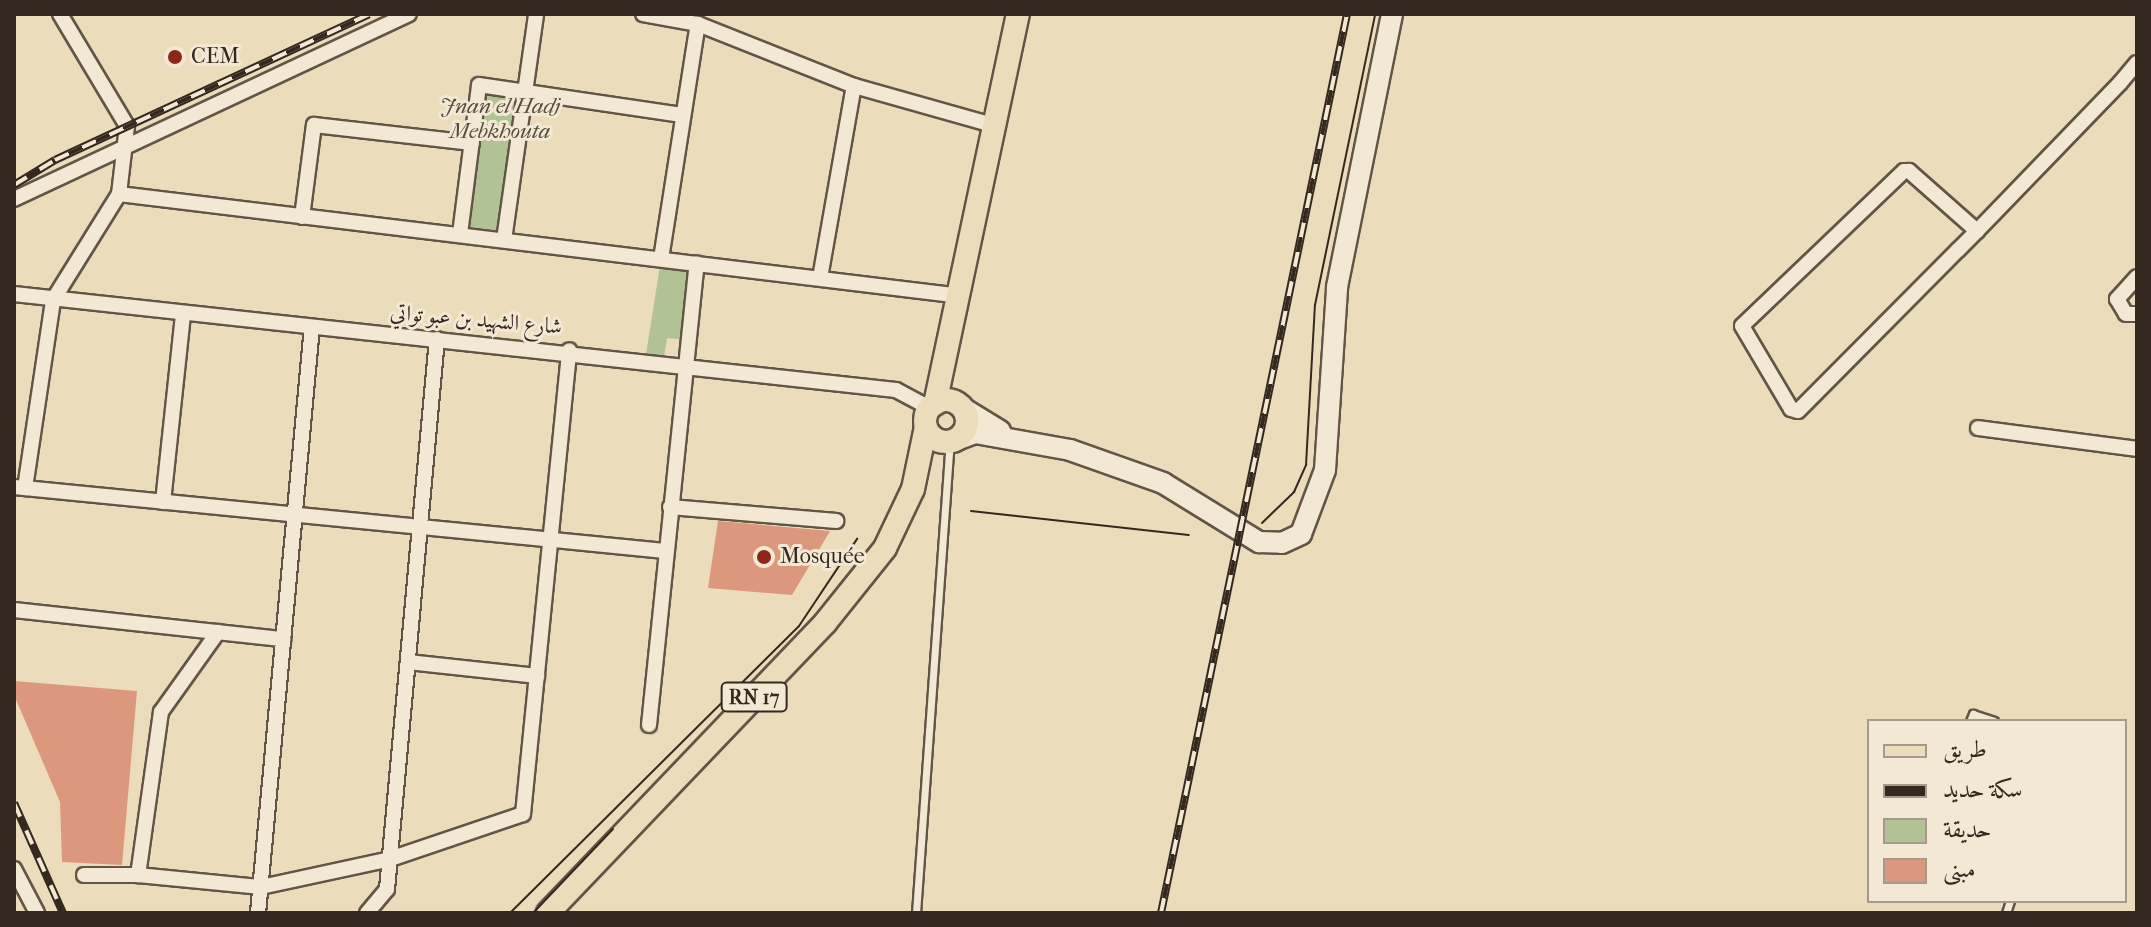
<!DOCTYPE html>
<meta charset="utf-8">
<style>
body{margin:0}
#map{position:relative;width:2151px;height:927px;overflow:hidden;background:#ebdcbb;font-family:"IM FELL French Canon",Amiri,serif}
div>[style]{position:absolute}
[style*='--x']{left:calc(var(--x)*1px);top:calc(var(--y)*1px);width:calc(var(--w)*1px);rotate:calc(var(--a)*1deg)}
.green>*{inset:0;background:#b1c295}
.building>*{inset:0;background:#dc987d}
.roads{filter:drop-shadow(2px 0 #625546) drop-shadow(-2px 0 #625546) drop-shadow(0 2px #625546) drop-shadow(0 -2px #625546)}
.lane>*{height:7px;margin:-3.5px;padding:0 3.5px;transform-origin:3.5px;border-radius:3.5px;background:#f2e8d3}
.street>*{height:14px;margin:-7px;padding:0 7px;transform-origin:7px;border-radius:7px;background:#f2e8d3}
.secondary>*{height:20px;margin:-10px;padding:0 10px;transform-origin:10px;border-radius:10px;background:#f2e8d3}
.primary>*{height:22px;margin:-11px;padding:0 11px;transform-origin:11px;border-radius:11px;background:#ebdcbb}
.primary>.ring{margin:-11px;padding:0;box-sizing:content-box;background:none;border:22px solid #ebdcbb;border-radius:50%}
.tram>*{height:2px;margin:-1px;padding:0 1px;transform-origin:1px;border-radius:1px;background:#35281f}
.rail>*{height:8px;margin-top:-4px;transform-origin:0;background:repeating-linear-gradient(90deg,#f2e8d3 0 15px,#35281f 0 30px);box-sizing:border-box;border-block:2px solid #35281f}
.dots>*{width:22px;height:22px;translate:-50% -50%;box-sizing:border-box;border:4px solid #f2e8d3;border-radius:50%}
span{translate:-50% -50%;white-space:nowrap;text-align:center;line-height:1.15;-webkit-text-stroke:6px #f2e8d3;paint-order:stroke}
.shield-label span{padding:2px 6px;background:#f2e8d3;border:2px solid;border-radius:6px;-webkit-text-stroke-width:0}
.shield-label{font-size:20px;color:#35281f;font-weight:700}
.poi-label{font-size:22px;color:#35281f}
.left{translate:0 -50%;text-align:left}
.park-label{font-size:22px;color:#544e3c;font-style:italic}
.street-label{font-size:22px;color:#35281f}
.frame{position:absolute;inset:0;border:16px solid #35281f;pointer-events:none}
.legend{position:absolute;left:1867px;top:719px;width:260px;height:184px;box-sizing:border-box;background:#f2e8d3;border:2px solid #a69b8b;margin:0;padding:10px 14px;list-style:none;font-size:24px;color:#35281f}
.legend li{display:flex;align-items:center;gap:16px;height:40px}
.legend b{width:40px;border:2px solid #a69b8b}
</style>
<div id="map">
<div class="green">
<div style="clip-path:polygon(479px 85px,530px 90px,504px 240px,460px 234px)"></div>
<div style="clip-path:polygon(661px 259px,697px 263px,687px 340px,667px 338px,663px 363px,645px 361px)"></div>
</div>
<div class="building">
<div style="clip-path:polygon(718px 521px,830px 531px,792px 595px,708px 588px)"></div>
<div style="clip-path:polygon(14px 681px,137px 691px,122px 865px,62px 862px,60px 802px,14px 695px)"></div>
</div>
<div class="roads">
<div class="lane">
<div style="--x:1970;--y:721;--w:8;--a:-67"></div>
<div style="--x:1973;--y:714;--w:22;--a:18"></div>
<div style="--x:916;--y:913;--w:472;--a:-85.9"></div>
<div style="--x:2006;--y:913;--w:13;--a:-72"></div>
</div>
<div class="street">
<div style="--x:60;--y:14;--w:131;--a:59.1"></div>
<div style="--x:127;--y:126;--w:68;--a:96.7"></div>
<div style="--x:119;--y:194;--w:840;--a:6.91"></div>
<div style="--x:643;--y:14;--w:56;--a:10.3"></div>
<div style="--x:698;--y:24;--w:168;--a:21.7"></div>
<div style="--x:854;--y:86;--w:148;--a:15.7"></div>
<div style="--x:14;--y:199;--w:436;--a:-25.1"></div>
<div style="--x:302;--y:217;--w:93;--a:-82.6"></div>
<div style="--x:314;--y:125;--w:159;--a:6.5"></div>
<div style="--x:1977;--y:231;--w:91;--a:-138.6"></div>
<div style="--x:1909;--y:171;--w:5;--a:180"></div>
<div style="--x:1904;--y:171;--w:224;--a:136.3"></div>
<div style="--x:1742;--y:326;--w:96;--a:59.4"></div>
<div style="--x:1791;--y:409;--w:7;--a:16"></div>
<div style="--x:1798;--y:411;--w:227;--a:-45.2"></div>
<div style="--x:1958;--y:250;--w:27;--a:-45"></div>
<div style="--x:1977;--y:231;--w:206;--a:-46"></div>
<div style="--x:2120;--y:83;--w:26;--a:-50"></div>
<div style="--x:460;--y:234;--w:150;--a:-82.7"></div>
<div style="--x:479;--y:85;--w:205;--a:8.4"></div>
<div style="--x:504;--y:240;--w:228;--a:-81.9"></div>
<div style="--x:661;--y:259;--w:238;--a:-81.1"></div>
<div style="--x:2137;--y:277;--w:30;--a:132"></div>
<div style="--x:2117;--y:299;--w:17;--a:59"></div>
<div style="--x:2126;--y:314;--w:11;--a:0"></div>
<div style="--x:820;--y:278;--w:195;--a:-80"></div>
<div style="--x:14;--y:294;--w:887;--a:6.21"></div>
<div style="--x:896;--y:390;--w:38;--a:28"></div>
<div style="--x:1978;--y:428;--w:160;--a:7.5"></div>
<div style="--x:14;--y:487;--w:654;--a:5.61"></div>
<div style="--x:25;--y:488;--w:190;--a:-81.5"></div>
<div style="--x:53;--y:300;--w:125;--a:-58.1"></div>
<div style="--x:163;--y:502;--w:187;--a:-83.9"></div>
<div style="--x:670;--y:507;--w:167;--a:4.8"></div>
<div style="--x:14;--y:610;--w:271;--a:6.2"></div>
<div style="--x:218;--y:632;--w:98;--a:125.5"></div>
<div style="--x:161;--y:712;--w:165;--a:98"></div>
<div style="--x:138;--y:875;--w:124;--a:5.6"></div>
<div style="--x:261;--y:887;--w:132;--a:-12.2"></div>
<div style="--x:390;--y:859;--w:140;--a:-18.7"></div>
<div style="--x:523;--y:814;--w:466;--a:-84.3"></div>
<div style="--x:408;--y:662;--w:130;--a:6.2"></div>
<div style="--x:649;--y:725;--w:464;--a:-84.1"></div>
<div style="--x:14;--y:869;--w:50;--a:62.4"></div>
<div style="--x:84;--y:875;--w:54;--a:0"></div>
<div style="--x:258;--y:913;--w:588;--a:-84.74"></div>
<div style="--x:367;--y:913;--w:31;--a:-50"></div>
<div style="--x:387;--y:889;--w:552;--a:-84.81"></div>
</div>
<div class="secondary">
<div style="--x:961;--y:407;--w:46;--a:31.6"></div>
<div style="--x:956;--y:440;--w:20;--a:-20"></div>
<div style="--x:975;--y:433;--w:97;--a:10.1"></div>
<div style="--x:1070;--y:450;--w:99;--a:19.5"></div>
<div style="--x:1163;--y:483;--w:113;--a:31.6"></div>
<div style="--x:1259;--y:542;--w:23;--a:2"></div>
<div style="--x:1282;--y:543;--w:21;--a:-25"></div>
<div style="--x:1301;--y:534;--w:68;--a:-69.4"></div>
<div style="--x:1325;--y:470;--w:183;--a:-86.2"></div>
<div style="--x:1337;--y:287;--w:278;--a:-78.6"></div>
</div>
<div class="primary">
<div class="ring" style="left:925px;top:400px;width:20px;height:20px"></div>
<div style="--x:935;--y:404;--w:399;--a:-78"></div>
<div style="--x:548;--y:913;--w:401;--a:-46.3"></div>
<div style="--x:825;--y:623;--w:96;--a:-51.3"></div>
<div style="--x:885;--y:548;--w:65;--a:-64.6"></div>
<div style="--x:913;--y:489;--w:63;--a:-78.2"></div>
</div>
</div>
<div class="tram">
<div style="--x:971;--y:511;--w:219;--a:6.3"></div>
<div style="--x:1262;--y:523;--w:45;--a:-44.1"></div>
<div style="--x:1294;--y:492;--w:30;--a:-66"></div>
<div style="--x:1306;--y:465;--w:160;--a:-86.8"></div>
<div style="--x:1315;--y:305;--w:297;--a:-78.3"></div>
<div style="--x:510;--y:913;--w:407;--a:-44.8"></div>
<div style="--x:799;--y:626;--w:105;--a:-56.3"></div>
<div style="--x:533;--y:913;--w:116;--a:-46.4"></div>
</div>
<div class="rail">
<div style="--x:14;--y:185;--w:48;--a:-31.4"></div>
<div style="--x:55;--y:160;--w:346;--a:-24.9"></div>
<div style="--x:14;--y:803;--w:120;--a:66"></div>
<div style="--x:1161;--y:913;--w:918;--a:-78.31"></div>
</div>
<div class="dots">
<div style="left:175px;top:57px;background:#8f2418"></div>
<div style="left:764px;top:557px;background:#8f2418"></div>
</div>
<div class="shield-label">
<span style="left:754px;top:697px">RN 17</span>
</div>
<div class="poi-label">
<span class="left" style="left:191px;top:57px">CEM</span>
<span class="left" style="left:780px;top:557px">Mosquée</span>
</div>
<div class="park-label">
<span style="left:500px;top:119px">Jnan el Hadj<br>Mebkhouta</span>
</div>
<div class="street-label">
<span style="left:476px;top:320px;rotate:5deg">شارع الشهيد بن عبو تواتي</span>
</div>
<div class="frame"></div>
<ul class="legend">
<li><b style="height:10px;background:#ebdcbb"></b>طريق</li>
<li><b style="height:10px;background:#35281f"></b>سكة حديد</li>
<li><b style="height:22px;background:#b1c295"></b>حديقة</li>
<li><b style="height:22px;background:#dc987d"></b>مبنى</li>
</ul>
</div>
